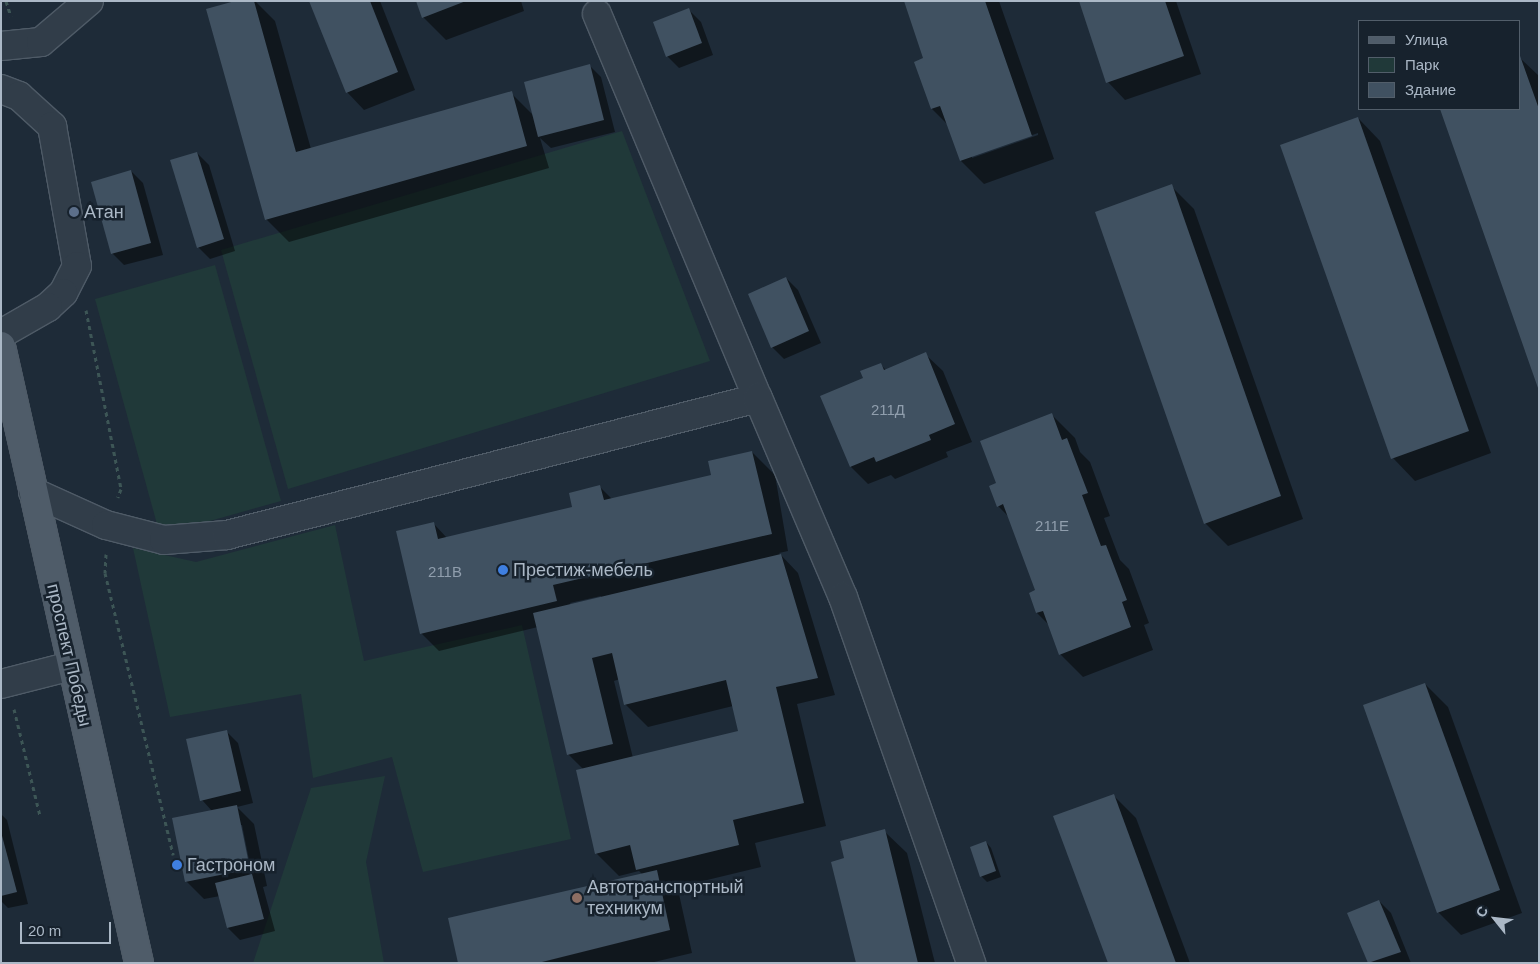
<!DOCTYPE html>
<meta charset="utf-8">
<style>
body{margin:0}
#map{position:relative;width:1540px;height:964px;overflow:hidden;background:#1e2b38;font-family:Arial,sans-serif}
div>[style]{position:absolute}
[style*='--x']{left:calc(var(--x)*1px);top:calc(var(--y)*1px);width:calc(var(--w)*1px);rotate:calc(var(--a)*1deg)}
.green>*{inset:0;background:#203939}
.shadow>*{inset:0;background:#0007}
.building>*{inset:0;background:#405161}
.path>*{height:3px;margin-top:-1.5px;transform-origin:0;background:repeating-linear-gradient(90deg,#3d5656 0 4px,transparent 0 8px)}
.roads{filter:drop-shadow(1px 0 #4f5b67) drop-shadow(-1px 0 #4f5b67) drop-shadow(0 1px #4f5b67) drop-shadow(0 -1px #4f5b67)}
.minor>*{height:28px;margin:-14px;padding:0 14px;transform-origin:14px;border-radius:14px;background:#313d49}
.major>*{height:28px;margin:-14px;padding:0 14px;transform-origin:14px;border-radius:14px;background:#4f5c69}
.dots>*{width:14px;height:14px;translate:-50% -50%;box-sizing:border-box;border:2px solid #17222d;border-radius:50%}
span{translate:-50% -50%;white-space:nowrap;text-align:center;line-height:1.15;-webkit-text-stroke:5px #17222d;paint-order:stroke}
.number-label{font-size:15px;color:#909ead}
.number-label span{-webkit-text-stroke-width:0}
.poi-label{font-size:18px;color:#abb8c6}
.left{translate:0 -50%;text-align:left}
.street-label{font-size:18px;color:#abb8c6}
.frame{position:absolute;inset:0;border:2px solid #abb8c6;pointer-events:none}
.legend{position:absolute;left:1358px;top:20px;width:162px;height:90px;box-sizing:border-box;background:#17222d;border:1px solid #525e6a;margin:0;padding:6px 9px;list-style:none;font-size:15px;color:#abb8c6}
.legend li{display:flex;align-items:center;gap:10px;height:25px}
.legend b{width:25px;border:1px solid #525e6a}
.north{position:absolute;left:1470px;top:894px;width:50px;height:50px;-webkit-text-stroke:4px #17222d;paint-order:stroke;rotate:299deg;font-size:14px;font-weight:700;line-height:20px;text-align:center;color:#abb8c6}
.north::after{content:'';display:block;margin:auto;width:18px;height:22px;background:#abb8c6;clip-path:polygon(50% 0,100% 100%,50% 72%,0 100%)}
.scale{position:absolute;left:20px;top:922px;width:91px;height:22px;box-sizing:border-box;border:2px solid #abb8c6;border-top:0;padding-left:6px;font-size:15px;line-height:18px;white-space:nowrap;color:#abb8c6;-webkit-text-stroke:4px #17222d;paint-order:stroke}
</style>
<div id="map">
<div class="green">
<div style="clip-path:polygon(622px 131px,710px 361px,288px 489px,221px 250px)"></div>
<div style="clip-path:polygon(215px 265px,281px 501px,160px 535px,95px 299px)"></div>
<div style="clip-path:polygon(335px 525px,364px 661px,522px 625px,571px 839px,423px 872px,392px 757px,313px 778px,301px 694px,170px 717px,133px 548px,196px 562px)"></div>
<div style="clip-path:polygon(385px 776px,366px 862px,384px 963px,253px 963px,311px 788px)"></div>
</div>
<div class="shadow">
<div style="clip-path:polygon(240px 1px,255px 1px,275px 21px,311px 149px,511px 93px,533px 115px,589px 65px,601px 77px,615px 132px,551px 148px,540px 138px,549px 168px,289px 242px,266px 219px)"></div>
<div style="clip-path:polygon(311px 1px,380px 1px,415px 90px,364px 110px,347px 92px)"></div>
<div style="clip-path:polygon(418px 1px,521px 1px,524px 11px,446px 40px,423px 17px)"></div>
<div style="clip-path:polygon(evenodd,905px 1px,999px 1px,1054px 159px,984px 184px,961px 161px,949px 126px,932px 109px,925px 59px,905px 1px,1038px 133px,1038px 135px,972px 158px,972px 156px,1038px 133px)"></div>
<div style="clip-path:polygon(1080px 1px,1176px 1px,1201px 74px,1125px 100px,1108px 82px)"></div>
<div style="clip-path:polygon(689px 10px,701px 22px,713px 55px,679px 68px,667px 56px)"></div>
<div style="clip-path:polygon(1519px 57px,1539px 76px,1539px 385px,1441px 109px,1519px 109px)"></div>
<div style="clip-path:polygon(1358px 118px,1380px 141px,1491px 453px,1415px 481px,1393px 458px)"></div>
<div style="clip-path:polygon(197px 153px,209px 165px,235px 251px,210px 259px,198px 247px)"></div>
<div style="clip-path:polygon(131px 171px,143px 183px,163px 255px,124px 265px,112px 253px)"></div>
<div style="clip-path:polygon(1171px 186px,1194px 209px,1303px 519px,1228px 546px,1205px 523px)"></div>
<div style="clip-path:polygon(786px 278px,798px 290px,821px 343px,784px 359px,772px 347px)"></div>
<div style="clip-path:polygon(925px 354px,943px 371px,972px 442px,946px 452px,948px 457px,895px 479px,891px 475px,868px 484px,851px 467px,822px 397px,864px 379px,881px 365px,886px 370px)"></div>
<div style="clip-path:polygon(1052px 415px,1075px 438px,1080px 452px,1090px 462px,1110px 516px,1104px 518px,1120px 560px,1129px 569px,1149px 623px,1144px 625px,1153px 650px,1083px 677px,1060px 654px,1049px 625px,1037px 613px,1030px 593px,1037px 591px,1009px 517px,998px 506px,997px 484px)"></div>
<div style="clip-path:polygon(evenodd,752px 452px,775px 475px,788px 551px,779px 553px,798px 573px,835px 695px,797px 704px,826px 826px,755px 843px,761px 867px,674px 888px,679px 894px,692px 953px,650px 963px,460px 963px,642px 874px,639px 871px,619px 876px,596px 853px,584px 770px,568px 754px,538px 627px,439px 651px,421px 633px,434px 524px,447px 538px,574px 508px,600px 487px,612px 499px,713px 476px,752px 452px,601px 596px,601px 598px,571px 605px,570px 603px,601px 596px,752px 452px,620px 679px,625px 704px,648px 727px,733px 706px,740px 732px,633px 758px,614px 681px,620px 679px)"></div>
<div style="clip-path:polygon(1425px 684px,1448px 707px,1522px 913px,1461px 935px,1438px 912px)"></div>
<div style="clip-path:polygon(evenodd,226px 731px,238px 743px,253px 803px,237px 807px,254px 824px,267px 886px,263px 887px,275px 931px,240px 940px,228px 928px,220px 896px,204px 899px,186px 881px,212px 811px,202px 800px,226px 731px,239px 825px,242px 825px,252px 875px,250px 875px,239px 825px)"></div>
<div style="clip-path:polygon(1113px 795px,1136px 818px,1190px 963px,1109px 963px)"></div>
<div style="clip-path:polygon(1px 814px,7px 820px,28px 904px,8px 908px,1px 901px)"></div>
<div style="clip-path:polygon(884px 831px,907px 853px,935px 963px,858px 963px,846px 859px)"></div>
<div style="clip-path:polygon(986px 842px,991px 848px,1001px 877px,987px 882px,981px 876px)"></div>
<div style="clip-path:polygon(1379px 901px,1391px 913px,1411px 963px,1369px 963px,1349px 914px)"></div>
</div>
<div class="building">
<div style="clip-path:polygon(235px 1px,254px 1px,296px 152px,512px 91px,527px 146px,265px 220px,206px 9px)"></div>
<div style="clip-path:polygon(309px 1px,370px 1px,398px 72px,346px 93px)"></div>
<div style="clip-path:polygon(416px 1px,466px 1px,422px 18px)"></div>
<div style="clip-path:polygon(904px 1px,985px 1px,1032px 136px,960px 161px,940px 106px,931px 109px,914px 62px,923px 58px)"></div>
<div style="clip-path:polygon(1079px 1px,1165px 1px,1184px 56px,1106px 83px)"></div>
<div style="clip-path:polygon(689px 8px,702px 43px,666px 57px,653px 22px)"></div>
<div style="clip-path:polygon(1519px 53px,1539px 109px,1538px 388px,1440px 109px,1519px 109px)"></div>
<div style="clip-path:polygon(590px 64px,604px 120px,538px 137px,524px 82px)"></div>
<div style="clip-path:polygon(1358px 117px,1469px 431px,1391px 459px,1280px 145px)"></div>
<div style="clip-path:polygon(197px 152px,224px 239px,197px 248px,170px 160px)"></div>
<div style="clip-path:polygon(131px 170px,151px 243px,111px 254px,91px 182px)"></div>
<div style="clip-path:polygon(1172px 184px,1281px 496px,1204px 524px,1095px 212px)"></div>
<div style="clip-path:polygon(786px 277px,809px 331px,771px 348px,748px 294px)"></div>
<div style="clip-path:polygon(926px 352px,955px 424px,929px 435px,931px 440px,876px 462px,874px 457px,850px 467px,820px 396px,863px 378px,860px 371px,881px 363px,884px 370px)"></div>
<div style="clip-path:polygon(1052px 413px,1062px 440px,1067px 438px,1088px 493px,1082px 495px,1101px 546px,1106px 545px,1127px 600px,1122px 602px,1131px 627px,1059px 655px,1043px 611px,1036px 613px,1029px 593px,1035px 590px,1003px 504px,997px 507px,989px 486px,996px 483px,980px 441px)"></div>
<div style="clip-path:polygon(752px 451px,772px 534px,553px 585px,557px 601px,420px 634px,396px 531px,434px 522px,438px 539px,572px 507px,569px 493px,600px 485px,604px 500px,711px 475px,708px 461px)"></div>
<div style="clip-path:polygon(781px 554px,818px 678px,776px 687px,804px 803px,733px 820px,739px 845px,636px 870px,630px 845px,595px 854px,576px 770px,738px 731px,726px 680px,624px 705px,612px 653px,592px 658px,613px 744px,567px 755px,533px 613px)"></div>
<div style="clip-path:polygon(1425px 683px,1500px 890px,1437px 913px,1363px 705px)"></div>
<div style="clip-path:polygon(227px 730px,241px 791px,200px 801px,186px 739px)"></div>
<div style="clip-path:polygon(1114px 794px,1176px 963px,1108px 963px,1053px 816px)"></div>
<div style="clip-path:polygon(237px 805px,250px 869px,185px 882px,172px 818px)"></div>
<div style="clip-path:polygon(885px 829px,918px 963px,856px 963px,831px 862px,844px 858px,840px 841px)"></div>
<div style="clip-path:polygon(1px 832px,17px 892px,1px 896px)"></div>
<div style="clip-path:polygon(986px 841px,996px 871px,980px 877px,970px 847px)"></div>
<div style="clip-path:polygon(657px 870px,670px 930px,538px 963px,458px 963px,448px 918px)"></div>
<div style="clip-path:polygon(252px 874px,264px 919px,227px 928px,215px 883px)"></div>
<div style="clip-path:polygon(1379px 900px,1401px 952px,1368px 963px,1347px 913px)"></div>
</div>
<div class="path">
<div style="--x:6;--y:1;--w:16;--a:72"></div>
<div style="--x:86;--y:310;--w:182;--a:78.9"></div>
<div style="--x:121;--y:489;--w:9;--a:111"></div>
<div style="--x:106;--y:554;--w:19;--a:93"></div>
<div style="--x:105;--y:573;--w:290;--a:76.4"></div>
<div style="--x:14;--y:709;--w:110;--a:76.3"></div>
</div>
<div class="roads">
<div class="minor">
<div style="--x:597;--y:14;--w:416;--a:67.3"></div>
<div style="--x:1;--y:46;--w:40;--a:-5.7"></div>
<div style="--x:41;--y:42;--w:63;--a:-40.5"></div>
<div style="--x:1;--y:89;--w:19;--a:21"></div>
<div style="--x:19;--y:96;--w:45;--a:42.3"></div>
<div style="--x:52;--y:126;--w:142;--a:79.9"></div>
<div style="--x:77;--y:266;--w:30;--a:117"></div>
<div style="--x:63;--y:293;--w:21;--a:137"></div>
<div style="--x:48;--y:307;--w:54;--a:150.1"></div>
<div style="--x:33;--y:492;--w:80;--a:24.3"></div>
<div style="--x:106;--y:525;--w:60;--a:14.5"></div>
<div style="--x:164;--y:540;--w:63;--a:-4.5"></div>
<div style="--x:227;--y:535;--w:548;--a:-14.47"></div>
<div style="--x:758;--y:398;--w:216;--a:66.9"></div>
<div style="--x:843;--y:597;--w:388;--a:70.7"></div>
<div style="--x:1;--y:684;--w:72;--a:-14.4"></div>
</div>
<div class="major">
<div style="--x:1;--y:346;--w:632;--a:77.39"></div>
</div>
</div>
<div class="dots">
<div style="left:74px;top:212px;background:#5c6f8a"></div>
<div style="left:503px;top:570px;background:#3f7fe0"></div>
<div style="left:177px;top:865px;background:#3f7fe0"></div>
<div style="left:577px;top:898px;background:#8d6e63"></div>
</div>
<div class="number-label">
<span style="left:888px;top:410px">211Д</span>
<span style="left:1052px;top:526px">211Е</span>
<span style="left:445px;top:572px">211В</span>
</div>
<div class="poi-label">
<span class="left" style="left:84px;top:212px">Атан</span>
<span class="left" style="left:513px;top:570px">Престиж-мебель</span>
<span class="left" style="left:187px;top:865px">Гастроном</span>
<span class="left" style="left:587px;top:898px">Автотранспортный<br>техникум</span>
</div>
<div class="street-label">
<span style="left:69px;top:655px;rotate:77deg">проспект Победы</span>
</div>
<div class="frame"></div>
<ul class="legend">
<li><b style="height:6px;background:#4f5c69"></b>Улица</li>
<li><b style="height:14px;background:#203939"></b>Парк</li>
<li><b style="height:14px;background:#405161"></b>Здание</li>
</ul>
<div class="north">С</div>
<div class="scale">20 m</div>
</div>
